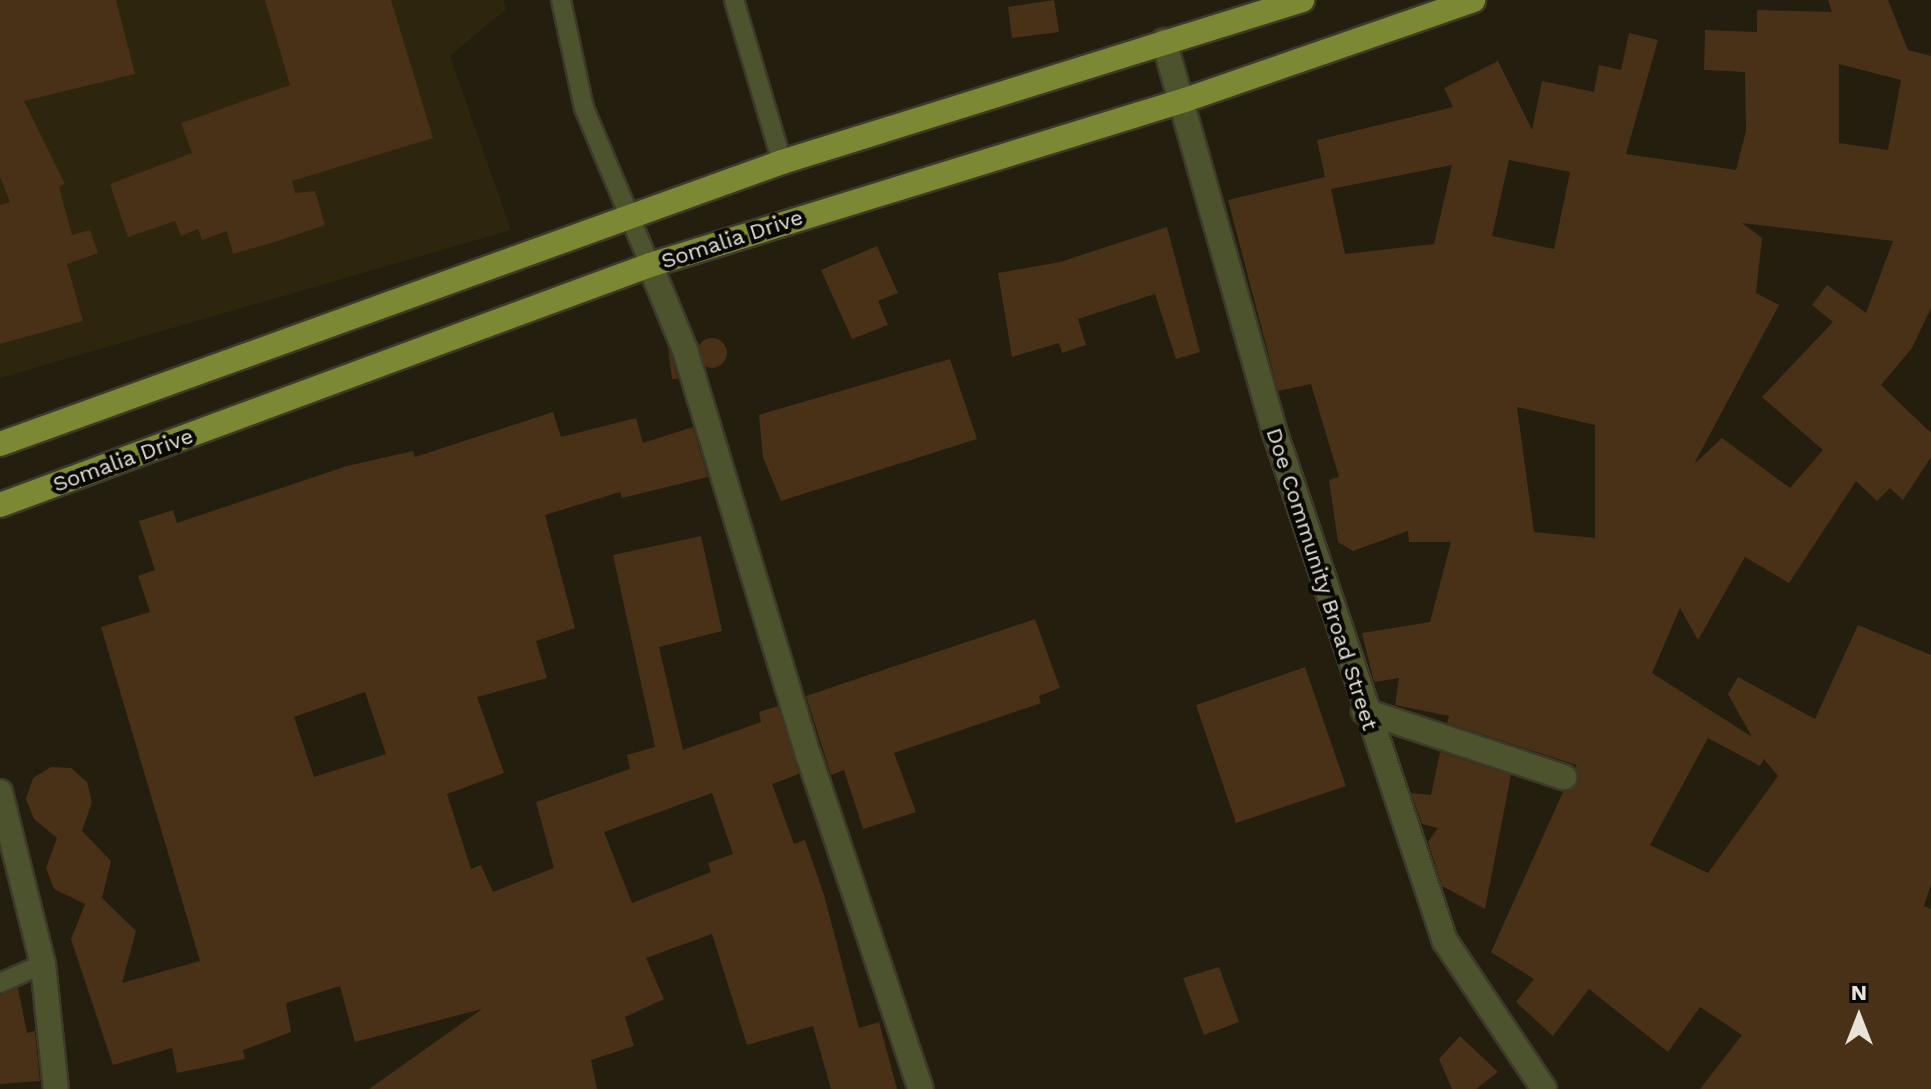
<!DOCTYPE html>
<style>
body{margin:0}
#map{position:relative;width:1931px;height:1089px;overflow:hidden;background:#231e0e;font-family:"Work Sans",sans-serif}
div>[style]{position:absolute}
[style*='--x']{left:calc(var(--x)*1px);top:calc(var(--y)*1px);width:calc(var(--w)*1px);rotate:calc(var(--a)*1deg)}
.built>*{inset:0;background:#2d250e}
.building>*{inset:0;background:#493117}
.round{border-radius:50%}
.roads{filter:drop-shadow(2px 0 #3e3a2a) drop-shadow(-2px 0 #3e3a2a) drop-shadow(0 2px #3e3a2a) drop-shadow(0 -2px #3e3a2a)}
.service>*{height:18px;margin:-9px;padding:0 9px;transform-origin:9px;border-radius:9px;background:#4d532d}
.minor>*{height:24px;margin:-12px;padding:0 12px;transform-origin:12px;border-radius:12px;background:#4d532d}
.primary>*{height:24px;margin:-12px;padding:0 12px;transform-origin:12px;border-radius:12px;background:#7c8833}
span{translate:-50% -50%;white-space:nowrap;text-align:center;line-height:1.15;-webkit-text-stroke:8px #0a0803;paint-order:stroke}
.street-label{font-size:22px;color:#e7e3d9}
.north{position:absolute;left:1819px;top:977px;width:80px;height:80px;-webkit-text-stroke:6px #0a0803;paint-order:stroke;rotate:0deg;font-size:22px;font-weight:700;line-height:32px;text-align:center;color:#e7e3d9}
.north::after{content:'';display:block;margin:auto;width:28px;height:36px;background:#e7e3d9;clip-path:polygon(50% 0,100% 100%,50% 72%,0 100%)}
</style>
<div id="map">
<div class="built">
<div style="clip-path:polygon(0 0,503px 0,506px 9px,450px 56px,511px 230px,0 378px)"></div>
</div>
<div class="building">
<div style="clip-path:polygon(0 0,116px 0,135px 74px,24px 101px,65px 184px,59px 187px,72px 235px,90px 230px,98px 253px,67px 264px,83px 321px,0 344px,0 205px,10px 202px,0 177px)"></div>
<div style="clip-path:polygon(265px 0,391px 0,433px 138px,292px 181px,295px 193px,315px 191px,325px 225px,281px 240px,233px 254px,227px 231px,202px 240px,198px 229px,181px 236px,175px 221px,128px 237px,110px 184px,192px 153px,181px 123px,290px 85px)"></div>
<div style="clip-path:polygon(1054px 0,1059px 32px,1012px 38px,1008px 7px)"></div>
<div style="clip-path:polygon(evenodd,1828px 0,1888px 0,1908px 50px,1931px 56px,1931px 308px,1912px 348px,1881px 385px,1931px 433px,1931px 457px,1903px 500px,1890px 488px,1877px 501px,1856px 481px,1789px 583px,1745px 557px,1698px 640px,1680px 608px,1652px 673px,1752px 737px,1728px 694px,1738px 677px,1815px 719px,1858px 625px,1931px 655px,1931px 884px,1924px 906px,1931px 909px,1931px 1089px,1700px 1089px,1742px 1035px,1700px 1007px,1668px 1052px,1589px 989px,1553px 1036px,1516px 1002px,1534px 979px,1491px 952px,1563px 792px,1578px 782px,1576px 765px,1447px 723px,1449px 716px,1395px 705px,1399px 678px,1374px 682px,1362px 633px,1430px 622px,1451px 542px,1409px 542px,1408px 531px,1353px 551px,1338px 542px,1329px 480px,1339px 477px,1311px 384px,1278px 391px,1228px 200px,1325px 177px,1317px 140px,1453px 107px,1444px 88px,1498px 61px,1532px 130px,1542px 81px,1594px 92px,1599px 65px,1621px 70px,1629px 33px,1658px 40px,1626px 154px,1736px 170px,1746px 131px,1745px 72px,1704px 70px,1705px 30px,1757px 32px,1757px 10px,1832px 12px,1828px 0,1839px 64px,1901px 80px,1888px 150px,1839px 143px,1839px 64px,1828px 0,1509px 160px,1570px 172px,1554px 249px,1492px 236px,1509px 160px,1828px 0,1452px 165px,1434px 244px,1345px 254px,1331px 189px,1452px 165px,1828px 0,1742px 223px,1893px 241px,1866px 313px,1827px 285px,1812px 305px,1833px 322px,1762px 397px,1823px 450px,1790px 488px,1722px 438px,1694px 464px,1779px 305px,1756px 293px,1762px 238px,1742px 223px,1828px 0,1517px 407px,1595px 425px,1595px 538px,1534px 532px,1517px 407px,1828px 0,1708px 738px,1760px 766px,1764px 759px,1778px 776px,1708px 873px,1650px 845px,1708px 738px)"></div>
<div style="clip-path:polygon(1167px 227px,1200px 352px,1176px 359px,1155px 294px,1078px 319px,1086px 345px,1062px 353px,1059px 343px,1012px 357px,998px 273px,1060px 262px)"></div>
<div style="clip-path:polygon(877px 246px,898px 293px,878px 301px,888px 325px,852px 339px,821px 270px)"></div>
<div class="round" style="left:697px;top:338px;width:30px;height:30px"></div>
<div style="clip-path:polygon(668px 348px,671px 355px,678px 379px,672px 379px)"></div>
<div style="clip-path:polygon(950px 359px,977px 439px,781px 501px,763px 457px,759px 415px)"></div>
<div style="clip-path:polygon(evenodd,553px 412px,561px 437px,636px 418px,643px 443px,693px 427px,708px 477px,622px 498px,620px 492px,545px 515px,575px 628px,536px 641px,547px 678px,477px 697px,504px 773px,447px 794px,471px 869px,481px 865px,493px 892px,554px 868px,536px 802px,630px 769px,627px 755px,655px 747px,613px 555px,701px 536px,722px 631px,659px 647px,683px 750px,761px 722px,759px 712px,778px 706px,799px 774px,772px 784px,794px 844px,805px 840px,824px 895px,859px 1028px,879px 1022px,897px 1089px,831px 1089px,813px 1026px,747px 1045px,712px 934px,646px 958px,664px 999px,625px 1017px,634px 1046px,591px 1060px,597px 1089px,369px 1089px,482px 1009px,355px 1042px,340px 986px,286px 1003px,291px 1032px,243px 1050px,245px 1059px,177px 1073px,172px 1048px,113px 1065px,71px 939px,85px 904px,54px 889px,46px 868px,57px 838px,34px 819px,26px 799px,33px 778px,51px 767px,71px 768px,87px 782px,92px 802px,82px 831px,111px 861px,102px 898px,136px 931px,122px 983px,200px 961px,101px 627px,150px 612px,138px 576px,155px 570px,139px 521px,173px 510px,177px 523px,347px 466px,413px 451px,415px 457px,553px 412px,365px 692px,386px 754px,314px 777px,294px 717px,365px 692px,553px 412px,712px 793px,733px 854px,708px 863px,711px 872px,632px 903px,604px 832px,712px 793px)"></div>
<div style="clip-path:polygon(1035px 619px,1060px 688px,1039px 696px,1041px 703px,894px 753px,916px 812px,863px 829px,844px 770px,831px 775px,806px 696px)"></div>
<div style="clip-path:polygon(1305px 667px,1346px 786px,1236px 823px,1196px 705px)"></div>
<div style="clip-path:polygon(1440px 752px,1511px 775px,1485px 909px,1442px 886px,1428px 842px,1438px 828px,1422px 824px,1411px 793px,1431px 795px)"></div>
<div style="clip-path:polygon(1219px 967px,1239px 1022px,1204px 1035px,1183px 978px)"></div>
<div style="clip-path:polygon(18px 988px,27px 1033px,35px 1031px,40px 1081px,0 1084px,0 995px)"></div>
<div style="clip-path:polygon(1460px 1036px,1498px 1072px,1476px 1089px,1452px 1089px,1439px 1059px)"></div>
</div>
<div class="roads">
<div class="service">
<div style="--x:561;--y:0;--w:110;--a:78"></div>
<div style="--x:584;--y:108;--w:170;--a:67.2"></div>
<div style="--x:734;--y:0;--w:169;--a:73.5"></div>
<div style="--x:0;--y:983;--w:47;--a:-23.8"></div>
</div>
<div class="minor">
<div style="--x:1164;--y:41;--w:404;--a:74.2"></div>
<div style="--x:1274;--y:430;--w:539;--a:71.5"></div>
<div style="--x:1445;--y:941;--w:178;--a:56.2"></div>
<div style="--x:650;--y:265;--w:92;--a:67.6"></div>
<div style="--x:685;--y:350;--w:425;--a:73.1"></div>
<div style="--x:809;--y:757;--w:350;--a:71.4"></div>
<div style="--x:1364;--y:711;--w:211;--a:18.3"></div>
<div style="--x:0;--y:792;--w:177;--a:76"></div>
<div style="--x:43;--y:964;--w:126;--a:84.1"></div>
</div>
<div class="primary">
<div style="--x:0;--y:444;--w:831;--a:-19.83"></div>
<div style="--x:782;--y:162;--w:545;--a:-17.3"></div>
<div style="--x:0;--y:505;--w:693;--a:-20.27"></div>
<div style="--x:650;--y:265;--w:560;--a:-17.14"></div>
<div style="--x:1185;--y:100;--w:305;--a:-19.1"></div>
</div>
</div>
<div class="street-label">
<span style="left:732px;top:239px;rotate:-18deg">Somalia Drive</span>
<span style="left:123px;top:460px;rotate:-20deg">Somalia Drive</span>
<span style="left:1322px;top:579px;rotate:72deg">Doe Community Broad Street</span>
</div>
<div class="north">N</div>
</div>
